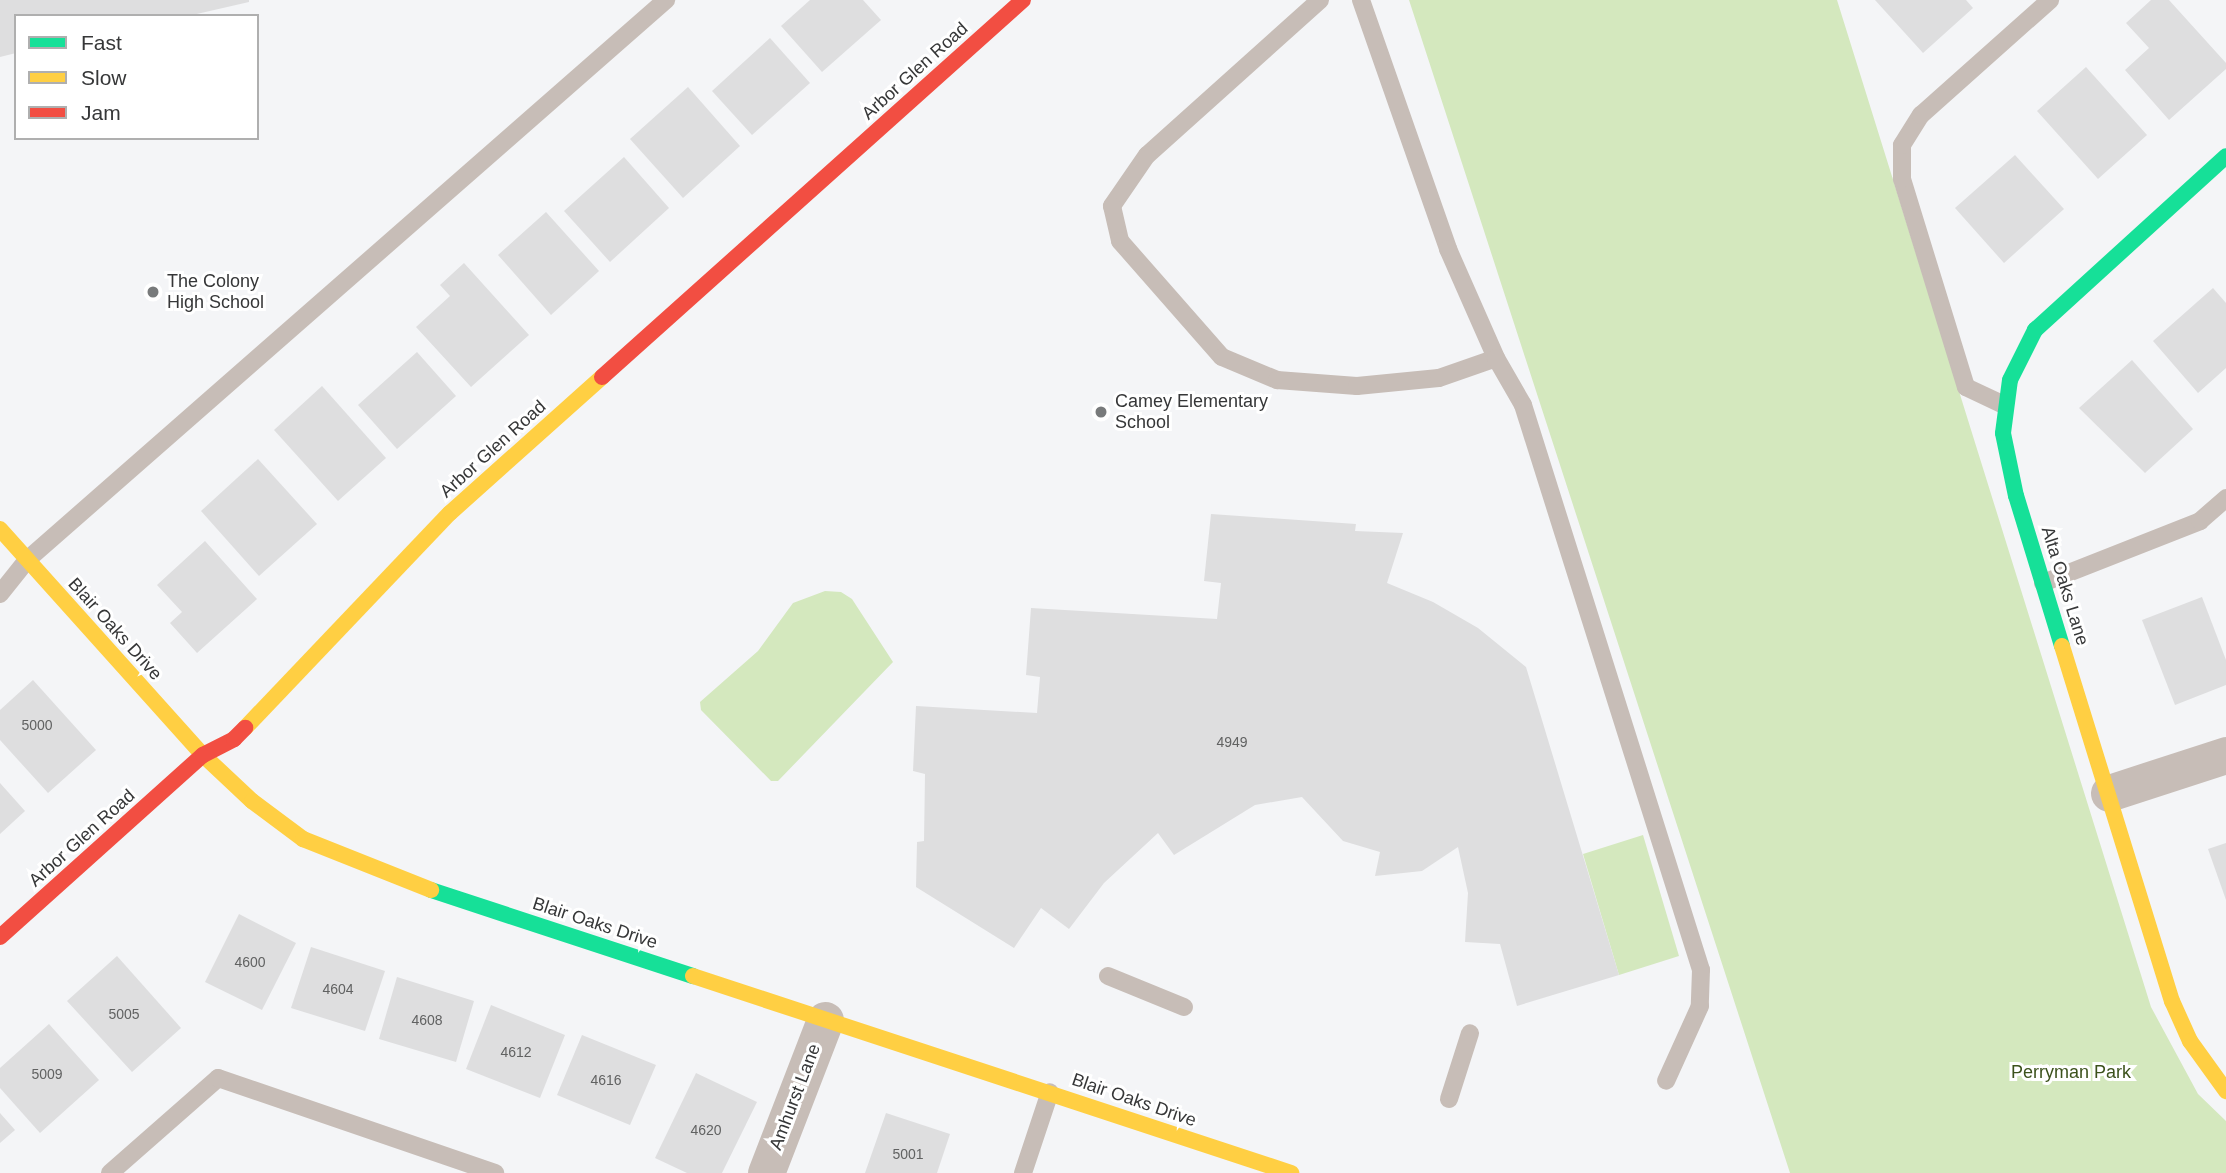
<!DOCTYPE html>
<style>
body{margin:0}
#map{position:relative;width:2226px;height:1173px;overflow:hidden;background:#f4f5f7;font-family:Arial,sans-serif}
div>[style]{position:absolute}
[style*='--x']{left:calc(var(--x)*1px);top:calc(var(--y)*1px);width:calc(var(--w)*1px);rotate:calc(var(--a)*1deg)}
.green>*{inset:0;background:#d4e8be}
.building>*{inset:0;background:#dededf}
.lane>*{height:18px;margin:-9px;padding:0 9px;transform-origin:9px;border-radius:9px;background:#c7bdb7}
.street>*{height:37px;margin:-18.5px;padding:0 18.5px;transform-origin:18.5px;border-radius:18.5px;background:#c7bdb7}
.fast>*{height:16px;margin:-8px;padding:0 8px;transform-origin:8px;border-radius:8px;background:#16e098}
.slow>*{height:16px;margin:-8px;padding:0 8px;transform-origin:8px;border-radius:8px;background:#ffcf43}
.jam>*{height:16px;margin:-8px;padding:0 8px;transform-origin:8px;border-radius:8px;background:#f24e42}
.dots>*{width:19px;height:19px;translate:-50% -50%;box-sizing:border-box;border:4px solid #fff;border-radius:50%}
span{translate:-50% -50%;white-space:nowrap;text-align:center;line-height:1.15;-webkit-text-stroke:6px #fff;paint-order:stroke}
.number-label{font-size:14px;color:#616262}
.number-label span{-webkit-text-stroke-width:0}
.street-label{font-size:18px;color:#363738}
.poi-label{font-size:18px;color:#363738}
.left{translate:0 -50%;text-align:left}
.park-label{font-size:18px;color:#3c521c}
.legend{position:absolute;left:14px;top:14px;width:245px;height:126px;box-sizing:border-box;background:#fff;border:2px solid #afafaf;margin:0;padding:9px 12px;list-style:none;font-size:21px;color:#363738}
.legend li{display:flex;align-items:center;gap:14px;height:35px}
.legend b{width:35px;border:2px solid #afafaf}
</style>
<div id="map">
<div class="green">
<div style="clip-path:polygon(1409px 0,1837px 0,2151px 1007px,2198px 1094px,2226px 1121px,2226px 1173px,1790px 1173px)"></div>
<div style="clip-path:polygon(825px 591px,841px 592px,852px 599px,893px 662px,778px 781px,771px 781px,701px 710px,700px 702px,758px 651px,793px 603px)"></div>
<div style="clip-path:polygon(1643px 835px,1679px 956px,1619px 975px,1583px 854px)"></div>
</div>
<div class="building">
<div style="clip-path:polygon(0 0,249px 0,249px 2px,188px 16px,16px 16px,16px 53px,0 57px)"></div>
<div style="clip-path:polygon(810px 0,863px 0,881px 20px,822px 72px,781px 26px)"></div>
<div style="clip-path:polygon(1875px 0,1966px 0,1973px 8px,1923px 53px)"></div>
<div style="clip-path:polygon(2151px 0,2169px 0,2226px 63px,2226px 69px,2169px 120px,2125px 70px,2149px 48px,2126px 23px)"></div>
<div style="clip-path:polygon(770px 38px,810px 83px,752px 135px,712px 91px)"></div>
<div style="clip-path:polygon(2086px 67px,2147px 135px,2098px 179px,2037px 111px)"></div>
<div style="clip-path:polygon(688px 87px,740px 146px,683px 198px,630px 139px)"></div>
<div style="clip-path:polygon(2015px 155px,2064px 209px,2004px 263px,1955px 208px)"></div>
<div style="clip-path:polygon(624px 157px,669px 208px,610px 262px,564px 211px)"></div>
<div style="clip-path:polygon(546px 212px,599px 271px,551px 315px,498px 255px)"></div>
<div style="clip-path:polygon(464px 263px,529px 335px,471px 387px,416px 327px,450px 296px,440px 285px)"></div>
<div style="clip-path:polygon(2213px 288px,2226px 303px,2226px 368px,2198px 393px,2153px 341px)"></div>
<div style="clip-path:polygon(417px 352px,456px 396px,397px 449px,358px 405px)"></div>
<div style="clip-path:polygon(2132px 360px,2193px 429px,2145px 473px,2079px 408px)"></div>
<div style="clip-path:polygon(322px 386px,386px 458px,338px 501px,274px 430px)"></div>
<div style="clip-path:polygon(258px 459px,317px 524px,259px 576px,201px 511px)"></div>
<div style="clip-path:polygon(1211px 514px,1356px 524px,1355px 531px,1403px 533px,1387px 583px,1433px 602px,1478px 628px,1526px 667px,1619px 975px,1517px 1006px,1500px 944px,1465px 942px,1468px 893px,1458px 847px,1422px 871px,1375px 876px,1380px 852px,1343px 841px,1302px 797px,1255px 805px,1174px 855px,1158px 833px,1104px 883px,1069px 929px,1041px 908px,1014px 948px,916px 887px,917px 842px,924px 841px,925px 774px,913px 771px,916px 706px,1037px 713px,1040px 677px,1026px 675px,1031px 608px,1217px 619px,1221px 583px,1204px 581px)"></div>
<div style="clip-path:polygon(205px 541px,257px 599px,197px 653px,170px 623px,182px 612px,157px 585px)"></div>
<div style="clip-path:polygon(2202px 597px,2226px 660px,2226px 685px,2175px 705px,2142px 620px)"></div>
<div style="clip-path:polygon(33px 680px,96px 750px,48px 793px,0 740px,0 710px)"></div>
<div style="clip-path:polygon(0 783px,25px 811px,0 834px)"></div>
<div style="clip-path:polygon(2226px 843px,2226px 900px,2208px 849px)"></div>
<div style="clip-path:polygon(239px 914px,296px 943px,262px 1010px,205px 982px)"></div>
<div style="clip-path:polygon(311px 947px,385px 971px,365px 1031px,291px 1008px)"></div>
<div style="clip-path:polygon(117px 956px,181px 1028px,132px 1072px,67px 1001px)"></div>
<div style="clip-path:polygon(397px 977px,474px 1001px,456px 1062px,379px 1039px)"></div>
<div style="clip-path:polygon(491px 1005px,565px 1035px,540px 1098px,466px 1069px)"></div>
<div style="clip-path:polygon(49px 1024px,99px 1080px,40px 1133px,0 1088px,0 1068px)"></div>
<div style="clip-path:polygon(582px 1035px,656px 1065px,630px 1125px,557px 1095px)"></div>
<div style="clip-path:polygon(696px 1073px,757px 1102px,722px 1173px,687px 1173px,655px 1158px)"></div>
<div style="clip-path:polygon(0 1113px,15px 1130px,0 1143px)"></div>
<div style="clip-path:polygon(886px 1113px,950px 1134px,937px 1173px,865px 1173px)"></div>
</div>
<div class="lane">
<div style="--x:1320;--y:0;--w:232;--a:138.1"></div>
<div style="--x:1147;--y:155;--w:62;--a:124.5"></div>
<div style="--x:1112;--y:206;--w:36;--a:77"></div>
<div style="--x:1120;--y:241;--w:154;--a:48.7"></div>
<div style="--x:1222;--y:357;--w:60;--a:22.7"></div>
<div style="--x:1277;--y:380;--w:80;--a:4.3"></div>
<div style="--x:1357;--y:386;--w:82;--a:-5.6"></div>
<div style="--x:1439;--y:378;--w:60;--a:-19.3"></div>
<div style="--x:1361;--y:0;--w:264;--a:70.7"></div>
<div style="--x:1448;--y:249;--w:119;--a:66.2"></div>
<div style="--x:1496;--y:358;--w:54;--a:60.1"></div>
<div style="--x:1523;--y:405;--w:592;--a:72.51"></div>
<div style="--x:1701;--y:970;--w:36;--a:92"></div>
<div style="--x:1700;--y:1006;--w:82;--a:114.4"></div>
<div style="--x:2004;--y:405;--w:42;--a:-154.7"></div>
<div style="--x:1966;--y:387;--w:218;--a:-107.1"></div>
<div style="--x:1902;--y:179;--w:34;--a:-90"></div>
<div style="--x:1902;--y:145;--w:36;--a:-58"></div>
<div style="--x:1921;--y:115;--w:173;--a:-41.7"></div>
<div style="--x:2043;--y:583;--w:169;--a:-21.5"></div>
<div style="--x:2200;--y:521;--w:35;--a:-41"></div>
<div style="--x:0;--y:594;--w:43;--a:-51.5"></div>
<div style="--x:27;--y:560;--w:850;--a:-41.23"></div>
<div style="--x:1108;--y:976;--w:82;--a:22.2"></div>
<div style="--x:1449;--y:1099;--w:69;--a:-72.3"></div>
<div style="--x:110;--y:1173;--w:144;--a:-41.3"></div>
<div style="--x:218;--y:1078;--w:293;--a:18.9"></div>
<div style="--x:1023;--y:1173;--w:85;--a:-71.6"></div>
</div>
<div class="street">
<div style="--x:2109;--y:793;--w:123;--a:-18"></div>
<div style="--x:766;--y:1173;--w:164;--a:-68.9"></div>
</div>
<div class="fast">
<div style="--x:2062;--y:646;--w:157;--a:-107"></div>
<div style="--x:2016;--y:496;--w:64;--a:-101.7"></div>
<div style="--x:2003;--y:433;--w:53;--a:-82.5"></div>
<div style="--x:2010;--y:380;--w:56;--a:-63.4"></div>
<div style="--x:2035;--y:330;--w:258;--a:-42.3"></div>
<div style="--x:431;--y:890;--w:276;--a:18.2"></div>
</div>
<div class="slow">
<div style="--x:0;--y:529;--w:304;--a:48.1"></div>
<div style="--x:203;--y:755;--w:67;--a:43.2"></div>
<div style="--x:252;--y:801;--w:64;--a:36.7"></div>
<div style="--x:303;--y:839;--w:138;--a:21.7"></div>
<div style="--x:2062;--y:646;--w:372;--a:72.8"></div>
<div style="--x:2172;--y:1001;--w:44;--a:65.8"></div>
<div style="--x:2190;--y:1041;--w:62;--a:54.2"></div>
<div style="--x:245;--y:728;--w:297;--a:-46.4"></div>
<div style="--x:450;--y:513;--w:204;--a:-41.8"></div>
<div style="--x:693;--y:976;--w:630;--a:18.23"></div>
</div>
<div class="jam">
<div style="--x:602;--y:377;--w:565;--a:-41.84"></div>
<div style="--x:0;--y:937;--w:273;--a:-41.9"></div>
<div style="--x:203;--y:755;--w:35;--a:-27"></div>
<div style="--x:234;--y:739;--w:16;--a:-45"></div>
</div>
<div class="dots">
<div style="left:153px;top:292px;background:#787a7b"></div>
<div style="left:1101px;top:412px;background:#787a7b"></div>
</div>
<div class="number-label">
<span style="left:37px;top:725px">5000</span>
<span style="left:1232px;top:742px">4949</span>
<span style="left:250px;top:962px">4600</span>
<span style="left:338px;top:989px">4604</span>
<span style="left:124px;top:1014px">5005</span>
<span style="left:427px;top:1020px">4608</span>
<span style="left:516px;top:1052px">4612</span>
<span style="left:47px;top:1074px">5009</span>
<span style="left:606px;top:1080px">4616</span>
<span style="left:706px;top:1130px">4620</span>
<span style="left:908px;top:1154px">5001</span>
</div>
<div class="street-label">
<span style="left:915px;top:71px;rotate:-42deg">Arbor Glen Road</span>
<span style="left:493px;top:449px;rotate:-42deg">Arbor Glen Road</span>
<span style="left:2065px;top:586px;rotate:73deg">Alta Oaks Lane</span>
<span style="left:115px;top:629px;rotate:48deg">Blair Oaks Drive</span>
<span style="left:82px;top:838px;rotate:-42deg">Arbor Glen Road</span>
<span style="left:595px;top:923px;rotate:18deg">Blair Oaks Drive</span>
<span style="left:795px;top:1097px;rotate:-69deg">Amhurst Lane</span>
<span style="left:1134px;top:1100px;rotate:19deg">Blair Oaks Drive</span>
</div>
<div class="poi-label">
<span class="left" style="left:167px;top:292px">The Colony<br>High School</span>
<span class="left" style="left:1115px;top:412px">Camey Elementary<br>School</span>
</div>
<div class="park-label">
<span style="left:2071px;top:1072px">Perryman Park</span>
</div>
<ul class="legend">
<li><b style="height:9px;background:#16e098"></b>Fast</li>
<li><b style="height:9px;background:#ffcf43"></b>Slow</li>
<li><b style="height:9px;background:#f24e42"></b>Jam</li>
</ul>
</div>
